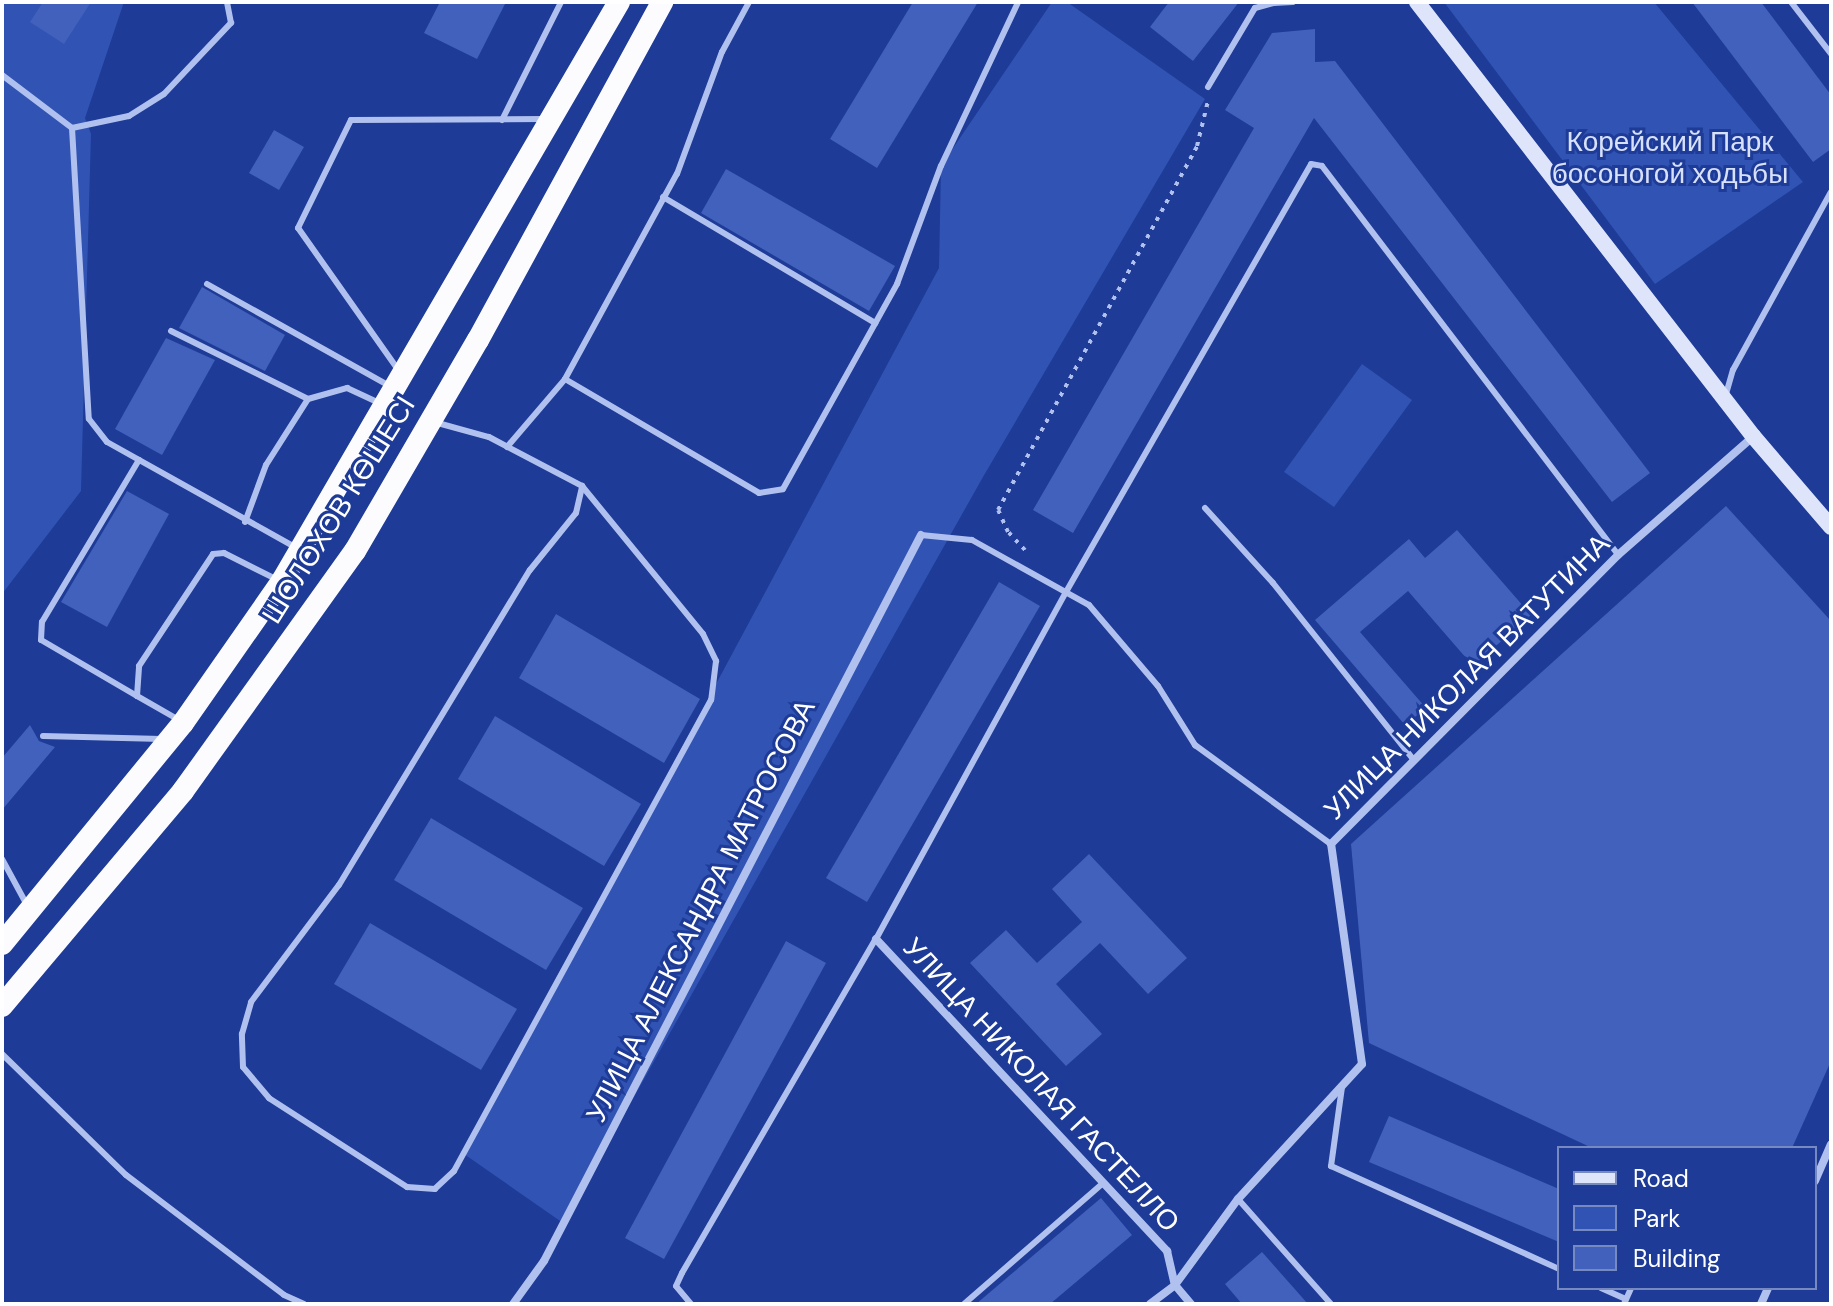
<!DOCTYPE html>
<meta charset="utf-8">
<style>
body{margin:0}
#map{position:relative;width:1833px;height:1306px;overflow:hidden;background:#1d3b97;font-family:"DM Sans",sans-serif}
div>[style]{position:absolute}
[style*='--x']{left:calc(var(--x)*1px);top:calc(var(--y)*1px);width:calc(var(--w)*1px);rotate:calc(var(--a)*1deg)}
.green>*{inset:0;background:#3153b4}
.building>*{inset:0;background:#4161bc}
.path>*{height:4px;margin-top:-2px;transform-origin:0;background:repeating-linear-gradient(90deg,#b1c1ef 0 4px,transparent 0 10px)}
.service>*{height:6px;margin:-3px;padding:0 3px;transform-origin:3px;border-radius:3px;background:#b1c1ef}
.minor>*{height:8px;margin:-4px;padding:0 4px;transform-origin:4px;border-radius:4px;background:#b1c1ef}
.secondary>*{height:16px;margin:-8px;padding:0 8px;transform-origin:8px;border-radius:8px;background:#dee5fb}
.trunk>*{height:22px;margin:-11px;padding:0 11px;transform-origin:11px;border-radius:11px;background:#fcfcff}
span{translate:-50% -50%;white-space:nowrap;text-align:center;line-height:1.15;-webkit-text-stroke:6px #1d3b97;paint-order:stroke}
.park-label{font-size:28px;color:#d8e1fb}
.street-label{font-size:28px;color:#fff}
.frame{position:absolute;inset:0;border:4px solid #fff;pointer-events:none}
.legend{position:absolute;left:1557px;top:1146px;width:260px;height:144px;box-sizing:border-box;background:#1d3b97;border:2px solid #7789c1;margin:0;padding:10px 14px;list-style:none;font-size:24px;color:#fff}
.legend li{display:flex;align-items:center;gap:16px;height:40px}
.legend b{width:40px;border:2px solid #7789c1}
</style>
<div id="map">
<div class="green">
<div style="clip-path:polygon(2px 2px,124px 2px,85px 118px,91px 134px,81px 491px,2px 594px)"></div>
<div style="clip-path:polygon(1052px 2px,1067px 2px,1205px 99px,983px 477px,563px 1223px,464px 1154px,939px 268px,941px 166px)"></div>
<div style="clip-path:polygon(1444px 2px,1654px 2px,1803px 182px,1655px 284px)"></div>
<div style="clip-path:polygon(1362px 364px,1412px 400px,1334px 507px,1284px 472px)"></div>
</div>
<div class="building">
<div style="clip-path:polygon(43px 2px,91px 2px,64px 44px,30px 22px)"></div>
<div style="clip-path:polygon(440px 2px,506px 2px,477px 59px,424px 33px)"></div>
<div style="clip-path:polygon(913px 2px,978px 2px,877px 168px,830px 139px)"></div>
<div style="clip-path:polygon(1169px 2px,1239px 2px,1193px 61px,1150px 27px)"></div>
<div style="clip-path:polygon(1692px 2px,1761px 2px,1831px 95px,1831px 149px,1813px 162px)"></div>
<div style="clip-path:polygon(1315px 29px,1315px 62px,1335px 61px,1650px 473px,1612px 502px,1314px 118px,1073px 533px,1033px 510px,1254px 128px,1225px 110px,1272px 33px)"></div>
<div style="clip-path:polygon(274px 130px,304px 147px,279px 190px,249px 173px)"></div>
<div style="clip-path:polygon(726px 169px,895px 266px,869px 311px,701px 213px)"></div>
<div style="clip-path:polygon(202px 287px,285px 335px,265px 371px,179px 328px)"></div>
<div style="clip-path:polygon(166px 338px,215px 360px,162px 455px,115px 429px)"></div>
<div style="clip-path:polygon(127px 491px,169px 514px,107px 627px,61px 602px)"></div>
<div style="clip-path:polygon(1726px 506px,1831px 621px,1831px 1061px,1792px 1148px,1592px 1148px,1369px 1043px,1351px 844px)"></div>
<div style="clip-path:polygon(1457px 530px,1531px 615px,1473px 666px,1408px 591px,1360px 632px,1426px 708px,1405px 725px,1315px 620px,1409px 539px,1425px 558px)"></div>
<div style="clip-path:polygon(999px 582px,1040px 606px,867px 902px,826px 878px)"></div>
<div style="clip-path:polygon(556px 614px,700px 699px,664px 763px,519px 678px)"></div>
<div style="clip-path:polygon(495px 716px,641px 804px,604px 866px,458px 779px)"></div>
<div style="clip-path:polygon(30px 725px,39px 741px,55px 747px,2px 810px,2px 758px)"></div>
<div style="clip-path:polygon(431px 818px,583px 908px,546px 970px,394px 880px)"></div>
<div style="clip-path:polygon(1089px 854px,1187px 958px,1148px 994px,1100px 943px,1056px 984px,1102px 1034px,1066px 1066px,970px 963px,1006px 930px,1037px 963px,1082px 922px,1052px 889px)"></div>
<div style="clip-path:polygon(370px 923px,517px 1009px,481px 1070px,334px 984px)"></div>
<div style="clip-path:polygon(786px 941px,826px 963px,664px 1259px,625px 1238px)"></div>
<div style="clip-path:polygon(1389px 1116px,1559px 1189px,1559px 1242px,1369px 1162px)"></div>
<div style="clip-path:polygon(1101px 1198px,1132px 1235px,1050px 1304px,976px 1304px)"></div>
<div style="clip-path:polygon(1262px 1252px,1308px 1304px,1242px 1304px,1225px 1284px)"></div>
</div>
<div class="path">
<div style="--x:1025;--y:550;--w:25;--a:-133"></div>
<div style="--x:1008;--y:532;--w:24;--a:-114"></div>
<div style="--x:998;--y:510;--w:415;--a:-61.3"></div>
<div style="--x:1197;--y:146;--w:46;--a:-76.3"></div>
</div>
<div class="service">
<div style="--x:1791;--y:2;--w:66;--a:52.4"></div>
<div style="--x:1273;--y:3;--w:20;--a:-3"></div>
<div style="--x:2;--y:75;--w:88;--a:37.1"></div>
<div style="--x:72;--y:128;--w:58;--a:-11.9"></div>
<div style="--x:129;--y:116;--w:41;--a:-32.2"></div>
<div style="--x:164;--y:94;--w:98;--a:-46.7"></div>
<div style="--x:231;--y:23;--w:21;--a:-101"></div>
<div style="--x:1208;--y:87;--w:92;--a:-59.3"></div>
<div style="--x:1255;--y:8;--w:20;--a:-15"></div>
<div style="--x:502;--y:120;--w:132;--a:-63.4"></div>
<div style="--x:72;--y:128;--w:291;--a:86.7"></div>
<div style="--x:89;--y:419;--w:29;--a:52"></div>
<div style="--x:107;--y:442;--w:215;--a:29.2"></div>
<div style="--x:663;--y:197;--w:247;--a:30.7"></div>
<div style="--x:207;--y:284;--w:211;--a:29.2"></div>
<div style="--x:171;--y:331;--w:153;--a:26.4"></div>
<div style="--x:399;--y:371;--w:175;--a:-125.2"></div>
<div style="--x:298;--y:228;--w:120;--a:-63.9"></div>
<div style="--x:351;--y:120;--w:194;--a:-0.3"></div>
<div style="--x:565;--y:379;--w:225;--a:30.4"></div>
<div style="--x:759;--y:493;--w:24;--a:-9"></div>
<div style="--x:783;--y:489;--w:235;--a:-60.9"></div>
<div style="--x:897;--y:284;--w:126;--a:-69.6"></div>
<div style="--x:941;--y:166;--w:181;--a:-64.8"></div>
<div style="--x:1726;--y:394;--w:25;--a:-74"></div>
<div style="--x:1733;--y:370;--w:203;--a:-61.2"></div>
<div style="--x:434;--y:422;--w:57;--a:15.3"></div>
<div style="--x:489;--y:437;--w:105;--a:27.8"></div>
<div style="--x:582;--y:486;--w:191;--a:50.7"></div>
<div style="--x:703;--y:634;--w:30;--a:64"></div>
<div style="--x:716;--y:661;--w:39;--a:97"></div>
<div style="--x:711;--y:700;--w:537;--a:118.62"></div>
<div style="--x:454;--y:1171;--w:26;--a:137"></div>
<div style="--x:435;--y:1189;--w:28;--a:-176"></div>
<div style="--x:407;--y:1187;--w:164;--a:-147.2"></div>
<div style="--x:269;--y:1098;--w:40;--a:-130"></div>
<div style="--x:243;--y:1067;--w:33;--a:-92"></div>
<div style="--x:242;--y:1034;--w:33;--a:-74"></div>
<div style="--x:251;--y:1002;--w:146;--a:-53.1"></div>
<div style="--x:339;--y:885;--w:368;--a:-58.8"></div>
<div style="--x:530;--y:570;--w:73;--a:-51.1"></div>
<div style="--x:576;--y:513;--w:28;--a:-77"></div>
<div style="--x:507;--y:447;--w:89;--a:-49.5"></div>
<div style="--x:565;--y:379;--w:234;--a:-61.4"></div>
<div style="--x:677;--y:174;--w:130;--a:-69.8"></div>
<div style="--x:722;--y:52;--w:57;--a:-61.6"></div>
<div style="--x:1205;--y:508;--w:101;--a:47.8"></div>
<div style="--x:1273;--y:583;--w:226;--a:51.5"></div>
<div style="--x:245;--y:522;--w:61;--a:-69.8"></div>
<div style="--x:266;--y:465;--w:78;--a:-57.5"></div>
<div style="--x:308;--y:399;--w:41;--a:-15.8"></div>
<div style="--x:347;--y:388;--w:38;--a:25"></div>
<div style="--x:921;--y:535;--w:51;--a:5.6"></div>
<div style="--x:972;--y:540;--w:134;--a:29.1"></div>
<div style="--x:1089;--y:605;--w:106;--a:49.6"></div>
<div style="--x:1158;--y:686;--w:70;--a:57.9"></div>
<div style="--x:1195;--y:745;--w:168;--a:36.1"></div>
<div style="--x:137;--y:696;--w:111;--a:-149.7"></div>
<div style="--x:41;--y:640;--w:18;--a:-87"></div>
<div style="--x:42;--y:622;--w:189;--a:-59.1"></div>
<div style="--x:179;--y:720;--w:48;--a:-150.3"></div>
<div style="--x:137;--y:696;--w:30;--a:-86"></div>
<div style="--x:139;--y:666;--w:134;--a:-56.5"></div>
<div style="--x:213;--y:554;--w:11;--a:-5"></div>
<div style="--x:224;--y:553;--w:60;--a:26.6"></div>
<div style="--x:43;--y:736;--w:119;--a:1.4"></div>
<div style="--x:2;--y:859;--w:52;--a:61.5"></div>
<div style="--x:2;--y:1054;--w:173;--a:44.3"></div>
<div style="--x:126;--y:1175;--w:198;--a:37.2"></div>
<div style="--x:284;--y:1295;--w:22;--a:24"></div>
<div style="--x:1342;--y:1087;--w:80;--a:97.9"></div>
<div style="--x:1331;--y:1166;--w:250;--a:24.3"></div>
<div style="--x:1238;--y:1199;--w:140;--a:48.5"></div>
<div style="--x:1601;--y:1288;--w:27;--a:24"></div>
<div style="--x:691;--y:1304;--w:23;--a:-130"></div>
<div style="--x:676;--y:1286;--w:14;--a:-65"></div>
<div style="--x:682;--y:1273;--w:386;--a:-59.9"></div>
<div style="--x:876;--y:939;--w:396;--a:-61.3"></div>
<div style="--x:1066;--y:592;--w:493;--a:-60.2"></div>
<div style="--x:1311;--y:164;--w:11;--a:10"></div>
<div style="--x:1322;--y:166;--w:489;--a:52.7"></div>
<div style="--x:964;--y:1304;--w:184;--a:-41"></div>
<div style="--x:1624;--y:1304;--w:17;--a:-66"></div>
</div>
<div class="minor">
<div style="--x:876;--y:939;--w:427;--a:47"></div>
<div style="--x:1167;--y:1251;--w:35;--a:77"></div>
<div style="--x:1175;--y:1285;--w:25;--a:50"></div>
<div style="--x:1815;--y:1181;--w:40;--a:-66.6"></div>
<div style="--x:513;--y:1304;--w:53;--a:-54.2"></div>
<div style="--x:544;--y:1261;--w:818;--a:-62.56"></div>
<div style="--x:1150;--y:1304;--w:31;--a:-37"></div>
<div style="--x:1175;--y:1285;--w:107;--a:-53.8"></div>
<div style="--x:1238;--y:1199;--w:183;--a:-47.4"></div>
<div style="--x:1362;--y:1064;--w:222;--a:-98"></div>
<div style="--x:1331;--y:844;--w:407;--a:-45.2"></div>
<div style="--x:1618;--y:555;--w:179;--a:-41.2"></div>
<div style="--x:1761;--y:1304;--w:17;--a:-66"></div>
</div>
<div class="secondary">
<div style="--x:1417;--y:2;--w:549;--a:52.25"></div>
<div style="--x:1753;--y:436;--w:120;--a:49.4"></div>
</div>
<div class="trunk">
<div style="--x:2;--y:944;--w:286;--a:-50.7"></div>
<div style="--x:183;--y:723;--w:173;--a:-55.1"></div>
<div style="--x:282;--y:581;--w:670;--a:-59.8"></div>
<div style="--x:2;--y:1006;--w:281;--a:-49.9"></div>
<div style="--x:183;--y:791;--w:295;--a:-54.4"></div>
<div style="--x:355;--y:551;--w:244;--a:-59.8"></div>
<div style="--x:478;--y:340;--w:385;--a:-61.4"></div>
</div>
<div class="park-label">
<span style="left:1670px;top:158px">Корейский Парк<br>босоногой ходьбы</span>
</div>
<div class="street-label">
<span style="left:339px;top:510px;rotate:-58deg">ШОЛОХОВ КӨШЕСІ</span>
<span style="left:1467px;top:677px;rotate:-45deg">УЛИЦА НИКОЛАЯ ВАТУТИНА</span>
<span style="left:701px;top:911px;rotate:-63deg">УЛИЦА АЛЕКСАНДРА МАТРОСОВА</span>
<span style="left:1041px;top:1085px;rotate:47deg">УЛИЦА НИКОЛАЯ ГАСТЕЛЛО</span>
</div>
<div class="frame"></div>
<ul class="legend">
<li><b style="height:10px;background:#dee5fb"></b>Road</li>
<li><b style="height:22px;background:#3153b4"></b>Park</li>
<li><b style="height:22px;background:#4161bc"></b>Building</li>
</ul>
</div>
